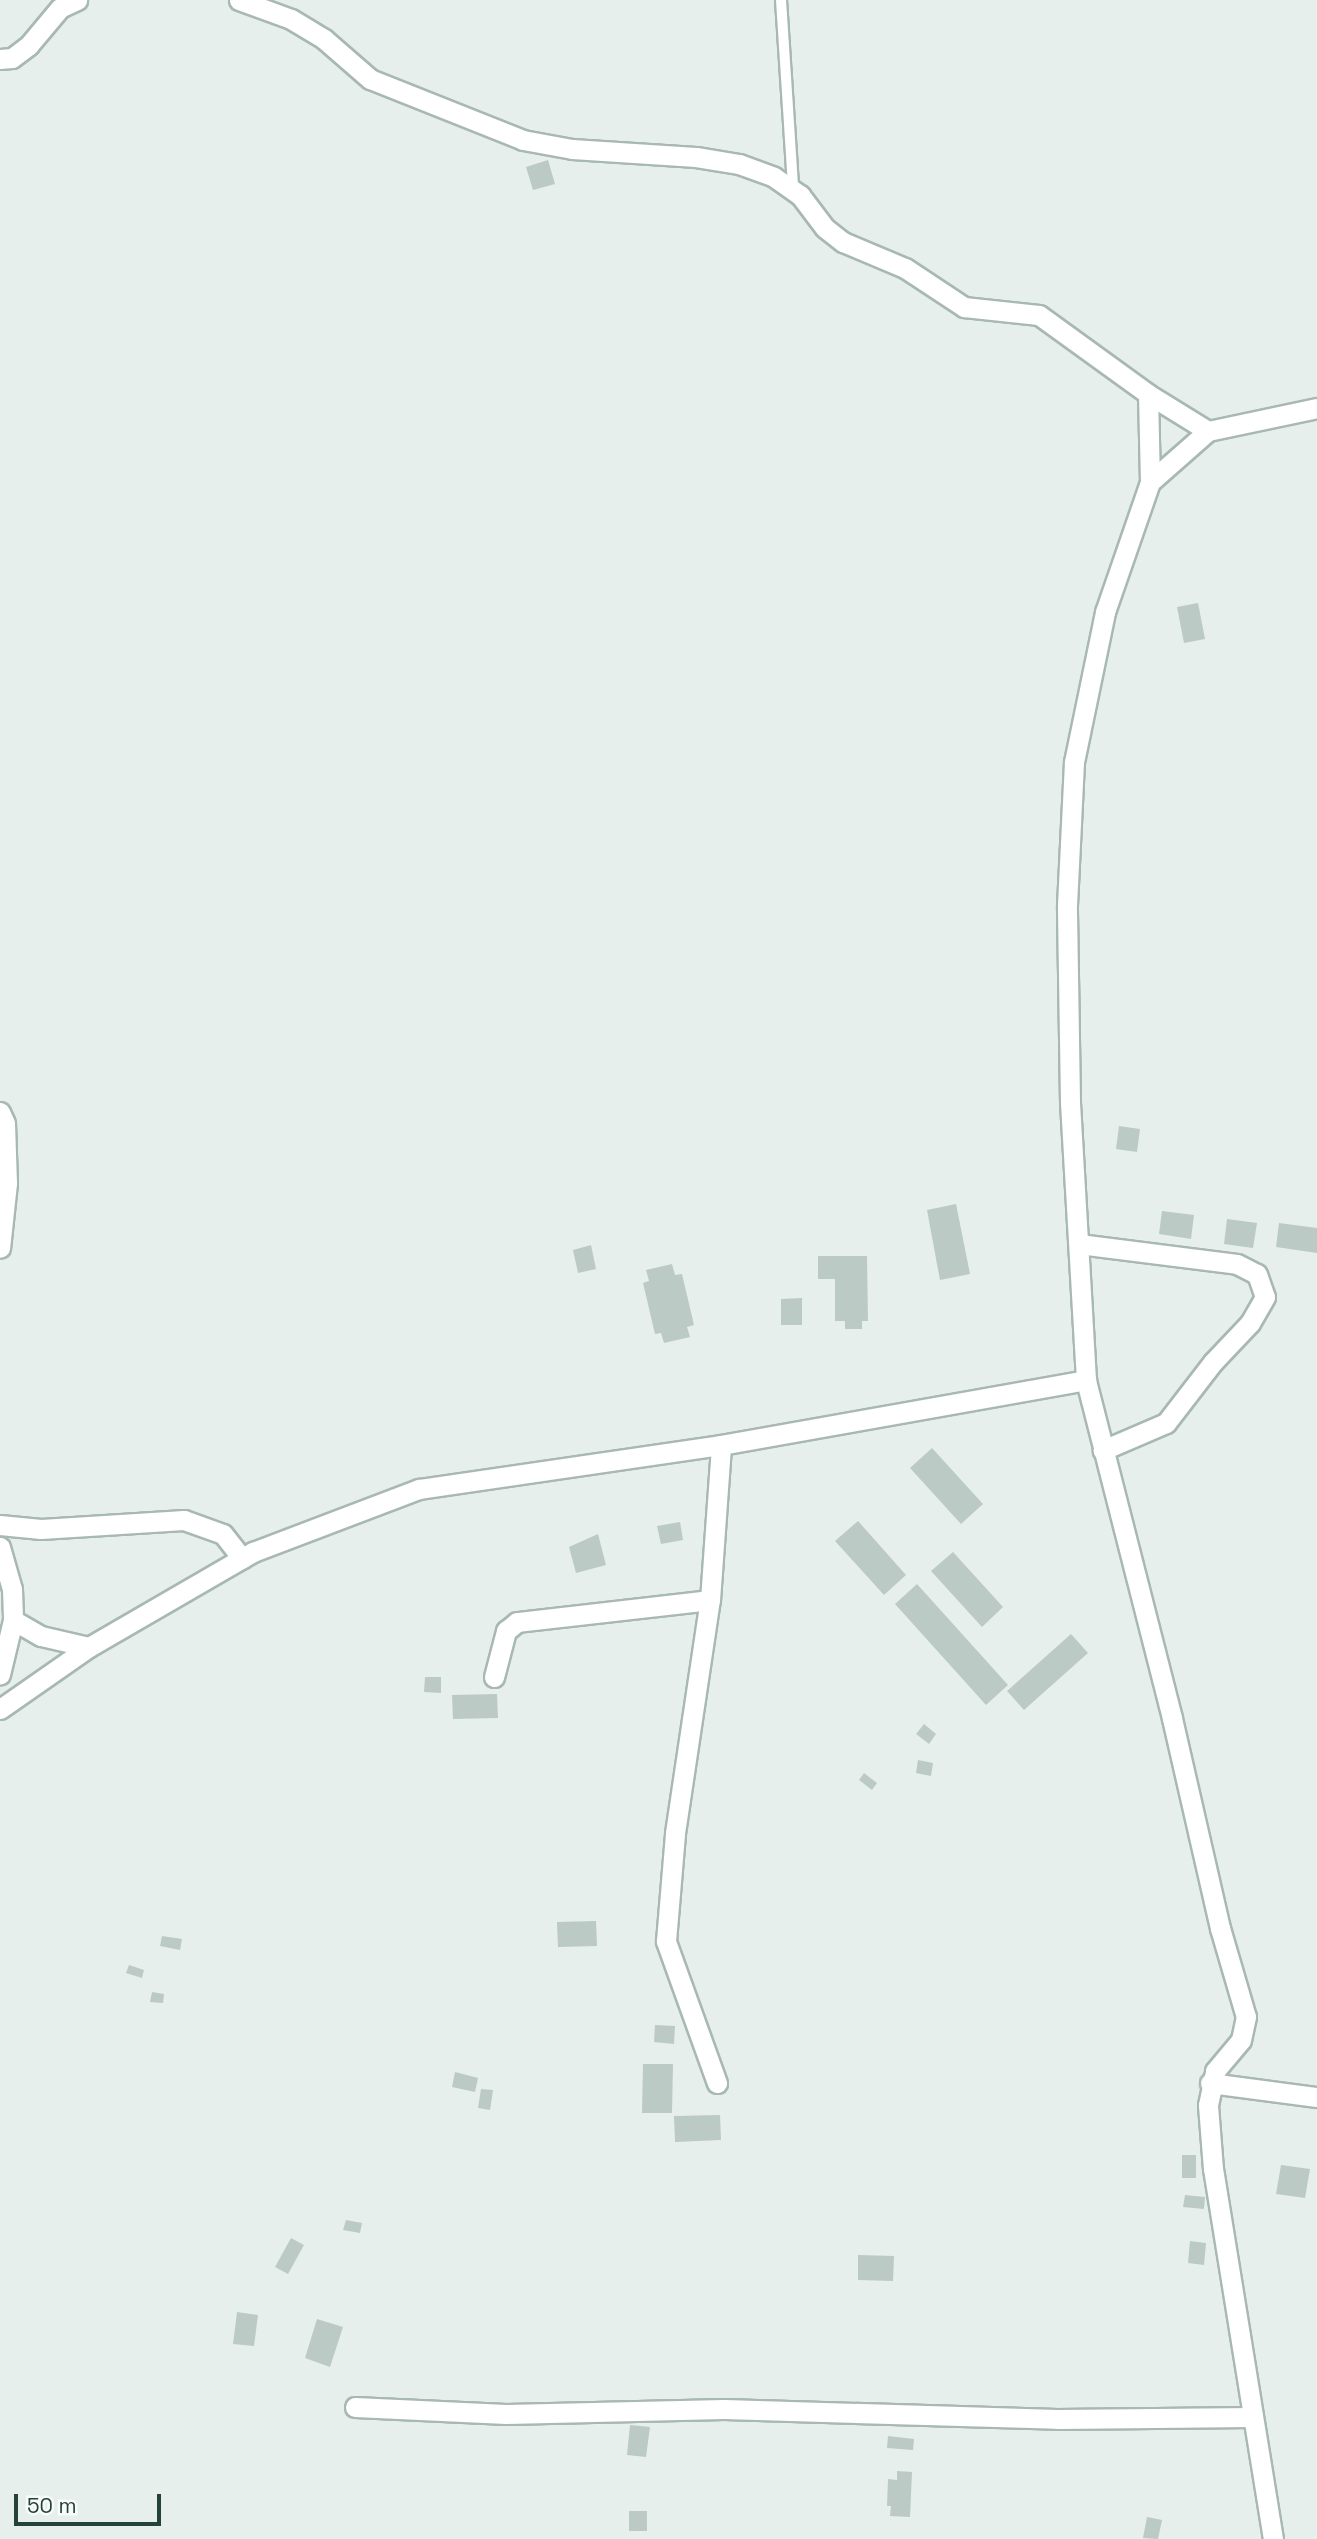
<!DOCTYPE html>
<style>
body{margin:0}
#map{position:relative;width:1317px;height:2539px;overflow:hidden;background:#e6efeb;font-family:"Space Grotesk",sans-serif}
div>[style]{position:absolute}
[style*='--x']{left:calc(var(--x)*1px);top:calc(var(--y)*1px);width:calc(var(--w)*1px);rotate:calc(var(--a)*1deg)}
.building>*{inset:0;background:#bbcac4}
.roads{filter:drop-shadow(2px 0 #a8b8b2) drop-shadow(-2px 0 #a8b8b2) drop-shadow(0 2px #a8b8b2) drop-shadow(0 -2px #a8b8b2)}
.service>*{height:10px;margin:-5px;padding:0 5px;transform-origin:5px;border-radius:5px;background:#fff}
.minor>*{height:19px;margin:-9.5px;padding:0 9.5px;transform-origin:9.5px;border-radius:9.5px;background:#fff}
span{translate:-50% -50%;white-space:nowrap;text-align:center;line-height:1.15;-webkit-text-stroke:7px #f7fbf9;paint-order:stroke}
.scale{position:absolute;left:14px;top:2494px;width:147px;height:32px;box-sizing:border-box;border:4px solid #24423a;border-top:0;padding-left:9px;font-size:21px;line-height:24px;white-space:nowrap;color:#24423a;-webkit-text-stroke:5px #f7fbf9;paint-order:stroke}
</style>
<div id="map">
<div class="building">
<div style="clip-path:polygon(548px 160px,555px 184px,533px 190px,526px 167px)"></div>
<div style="clip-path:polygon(1198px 603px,1205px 639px,1184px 643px,1177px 607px)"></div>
<div style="clip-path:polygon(1119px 1126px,1140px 1129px,1137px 1152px,1116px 1149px)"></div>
<div style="clip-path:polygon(956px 1204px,970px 1274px,940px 1280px,927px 1210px)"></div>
<div style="clip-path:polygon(1162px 1211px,1194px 1215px,1191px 1239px,1159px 1234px)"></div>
<div style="clip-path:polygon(1227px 1219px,1257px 1223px,1253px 1248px,1224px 1244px)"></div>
<div style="clip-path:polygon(1279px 1223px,1317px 1228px,1317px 1253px,1276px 1247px)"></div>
<div style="clip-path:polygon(591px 1245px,596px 1269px,578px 1273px,573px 1250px)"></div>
<div style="clip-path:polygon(818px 1256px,867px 1256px,868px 1321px,862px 1321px,862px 1329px,845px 1329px,845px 1321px,835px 1321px,835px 1279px,818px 1279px)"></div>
<div style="clip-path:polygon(672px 1264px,675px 1275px,682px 1274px,694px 1325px,687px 1327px,690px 1337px,664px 1343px,661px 1333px,655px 1334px,643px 1283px,649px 1281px,646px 1270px)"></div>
<div style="clip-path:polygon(802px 1298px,802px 1325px,781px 1325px,781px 1299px)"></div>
<div style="clip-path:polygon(932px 1448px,983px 1504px,961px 1524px,910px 1468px)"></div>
<div style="clip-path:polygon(858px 1521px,906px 1575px,884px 1595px,835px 1541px)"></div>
<div style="clip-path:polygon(680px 1522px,683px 1540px,661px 1544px,657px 1526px)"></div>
<div style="clip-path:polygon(598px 1534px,606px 1565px,576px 1573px,569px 1547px)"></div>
<div style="clip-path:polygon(953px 1552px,1003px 1607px,982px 1627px,931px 1571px)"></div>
<div style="clip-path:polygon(917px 1584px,1008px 1685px,986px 1705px,895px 1604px)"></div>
<div style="clip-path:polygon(1071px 1634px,1088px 1653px,1024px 1710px,1007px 1691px)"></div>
<div style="clip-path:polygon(425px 1677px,441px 1677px,441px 1693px,424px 1692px)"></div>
<div style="clip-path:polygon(497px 1694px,498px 1718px,453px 1719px,452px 1695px)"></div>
<div style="clip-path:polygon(924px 1724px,936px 1734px,929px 1744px,916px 1734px)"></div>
<div style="clip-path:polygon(918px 1760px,933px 1763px,931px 1776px,916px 1773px)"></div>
<div style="clip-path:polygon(864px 1773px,877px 1783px,872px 1790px,859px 1780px)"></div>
<div style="clip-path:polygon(596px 1921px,597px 1946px,558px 1947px,557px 1922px)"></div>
<div style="clip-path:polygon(162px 1936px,182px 1939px,180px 1950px,160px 1946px)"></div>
<div style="clip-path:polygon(129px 1965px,144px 1970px,142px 1978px,126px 1973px)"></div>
<div style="clip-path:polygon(152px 1992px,164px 1994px,163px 2003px,150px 2002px)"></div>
<div style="clip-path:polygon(655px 2025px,675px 2026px,674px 2044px,654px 2042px)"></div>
<div style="clip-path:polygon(643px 2064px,673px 2064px,672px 2113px,642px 2113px)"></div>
<div style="clip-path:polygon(455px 2072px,478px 2078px,475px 2092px,452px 2087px)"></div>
<div style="clip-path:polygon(481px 2089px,493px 2090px,490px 2110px,478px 2108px)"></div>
<div style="clip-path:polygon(720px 2115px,721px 2140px,675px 2142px,674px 2116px)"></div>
<div style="clip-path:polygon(1182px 2155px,1196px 2155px,1196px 2178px,1182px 2178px)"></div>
<div style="clip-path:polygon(1281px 2165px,1310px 2169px,1305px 2198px,1276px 2194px)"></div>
<div style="clip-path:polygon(1185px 2195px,1205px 2197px,1204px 2209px,1183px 2207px)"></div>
<div style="clip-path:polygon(346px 2220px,362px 2223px,360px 2233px,343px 2230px)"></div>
<div style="clip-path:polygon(291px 2238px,304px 2245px,288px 2274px,275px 2267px)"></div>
<div style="clip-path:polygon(1190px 2241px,1206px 2243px,1204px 2265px,1188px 2263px)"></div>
<div style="clip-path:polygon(858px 2255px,894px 2256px,893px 2281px,858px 2280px)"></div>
<div style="clip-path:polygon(237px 2312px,258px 2315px,254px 2346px,233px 2344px)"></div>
<div style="clip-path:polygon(317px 2319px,343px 2327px,330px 2367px,305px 2358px)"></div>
<div style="clip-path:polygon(630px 2425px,650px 2427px,646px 2457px,627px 2455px)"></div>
<div style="clip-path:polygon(888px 2436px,914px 2439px,913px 2450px,887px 2448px)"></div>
<div style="clip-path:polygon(897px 2471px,912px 2472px,910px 2517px,890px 2516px,891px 2506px,887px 2506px,888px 2479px,897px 2480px)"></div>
<div style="clip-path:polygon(629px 2511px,647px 2511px,647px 2531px,629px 2531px)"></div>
<div style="clip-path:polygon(1147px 2517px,1162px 2520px,1158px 2539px,1143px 2538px)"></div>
</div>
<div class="roads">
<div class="service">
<div style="--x:781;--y:0;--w:188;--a:86.3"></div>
</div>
<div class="minor">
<div style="--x:239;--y:0;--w:55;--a:20.1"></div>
<div style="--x:291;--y:19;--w:39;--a:31"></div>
<div style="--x:324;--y:39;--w:61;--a:41"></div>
<div style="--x:370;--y:79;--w:165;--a:21.7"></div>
<div style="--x:523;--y:140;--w:50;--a:10.4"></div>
<div style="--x:572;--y:149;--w:124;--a:3.7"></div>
<div style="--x:696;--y:157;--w:44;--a:9.2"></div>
<div style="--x:739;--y:164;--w:37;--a:20"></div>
<div style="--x:774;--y:177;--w:32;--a:35"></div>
<div style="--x:800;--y:195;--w:41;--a:52.9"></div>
<div style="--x:825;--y:228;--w:23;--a:38"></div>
<div style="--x:843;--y:242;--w:67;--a:22.8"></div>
<div style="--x:905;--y:268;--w:71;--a:33.5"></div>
<div style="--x:964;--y:307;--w:75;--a:6.1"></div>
<div style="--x:1039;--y:315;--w:135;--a:35.9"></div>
<div style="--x:1148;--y:394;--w:70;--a:31.7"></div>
<div style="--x:0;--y:59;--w:12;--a:-5"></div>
<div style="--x:12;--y:58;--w:21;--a:-37"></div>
<div style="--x:29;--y:45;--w:48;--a:-50"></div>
<div style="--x:60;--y:8;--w:19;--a:-25"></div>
<div style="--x:1148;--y:394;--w:88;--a:88.7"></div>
<div style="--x:0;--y:1112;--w:12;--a:66"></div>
<div style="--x:5;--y:1123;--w:60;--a:88.1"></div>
<div style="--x:7;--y:1183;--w:65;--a:96.1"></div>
<div style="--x:1079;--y:1244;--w:159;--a:7.2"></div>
<div style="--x:1237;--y:1264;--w:22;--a:27"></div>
<div style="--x:1257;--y:1274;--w:24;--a:71"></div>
<div style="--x:1265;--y:1297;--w:30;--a:120"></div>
<div style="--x:1250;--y:1323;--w:54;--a:133.5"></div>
<div style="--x:1213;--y:1362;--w:77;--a:127.6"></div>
<div style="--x:1166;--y:1423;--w:69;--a:156.8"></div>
<div style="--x:0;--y:1525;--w:41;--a:5.6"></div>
<div style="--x:41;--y:1529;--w:143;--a:-3.6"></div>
<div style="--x:184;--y:1520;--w:41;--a:19.7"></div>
<div style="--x:223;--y:1534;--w:31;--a:52"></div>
<div style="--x:0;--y:1547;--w:44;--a:74.1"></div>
<div style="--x:12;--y:1589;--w:31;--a:88"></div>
<div style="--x:13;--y:1620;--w:56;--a:103.5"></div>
<div style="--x:13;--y:1620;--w:32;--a:30"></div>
<div style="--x:41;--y:1636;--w:49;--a:12.9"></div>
<div style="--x:494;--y:1677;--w:48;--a:-75.4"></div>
<div style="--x:506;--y:1631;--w:14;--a:-39"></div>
<div style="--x:517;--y:1622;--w:194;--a:-6.5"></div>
<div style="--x:0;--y:1709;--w:108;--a:-34.9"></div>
<div style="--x:89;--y:1647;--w:190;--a:-30.1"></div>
<div style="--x:253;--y:1552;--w:178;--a:-20.8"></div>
<div style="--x:419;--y:1489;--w:305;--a:-8.3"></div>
<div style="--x:721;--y:1445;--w:371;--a:-10.1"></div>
<div style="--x:717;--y:2083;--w:151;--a:-109.8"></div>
<div style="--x:666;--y:1941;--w:108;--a:-85.2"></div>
<div style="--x:675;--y:1833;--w:236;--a:-81.5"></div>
<div style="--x:710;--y:1600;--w:155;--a:-85.9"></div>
<div style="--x:1210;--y:2083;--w:108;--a:7.5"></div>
<div style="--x:355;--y:2407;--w:151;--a:2.7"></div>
<div style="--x:506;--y:2414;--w:218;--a:-1.3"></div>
<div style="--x:724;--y:2409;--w:333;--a:1.7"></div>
<div style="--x:1057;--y:2419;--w:196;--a:-0.6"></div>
<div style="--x:1273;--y:2539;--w:375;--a:-99.2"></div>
<div style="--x:1213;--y:2169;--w:64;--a:-94.5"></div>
<div style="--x:1208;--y:2105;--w:35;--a:-78"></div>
<div style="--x:1215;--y:2071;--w:40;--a:-50"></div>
<div style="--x:1241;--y:2040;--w:24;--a:-78"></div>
<div style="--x:1246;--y:2017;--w:93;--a:-106.3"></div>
<div style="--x:1220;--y:1928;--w:215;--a:-102.9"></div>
<div style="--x:1172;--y:1718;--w:349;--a:-104.3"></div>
<div style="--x:1086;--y:1380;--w:278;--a:-93.3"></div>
<div style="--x:1070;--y:1102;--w:197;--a:-90.9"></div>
<div style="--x:1067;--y:905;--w:143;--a:-87.2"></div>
<div style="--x:1074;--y:762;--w:153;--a:-78.3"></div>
<div style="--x:1105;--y:612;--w:138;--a:-70.9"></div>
<div style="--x:1150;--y:482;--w:77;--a:-41.3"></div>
<div style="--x:1208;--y:431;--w:111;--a:-11.9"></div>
</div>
</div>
<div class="scale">50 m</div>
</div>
